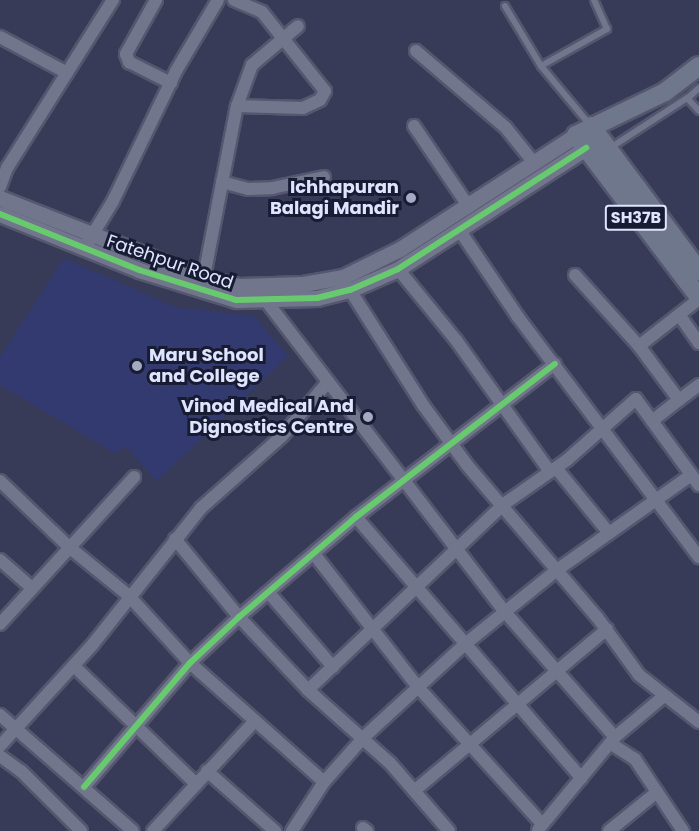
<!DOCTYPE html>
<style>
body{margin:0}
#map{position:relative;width:699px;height:831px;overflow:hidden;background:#373b57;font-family:Poppins,sans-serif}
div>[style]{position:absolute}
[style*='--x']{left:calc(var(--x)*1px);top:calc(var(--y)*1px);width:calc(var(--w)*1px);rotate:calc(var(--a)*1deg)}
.built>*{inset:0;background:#333a70}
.roads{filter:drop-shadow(2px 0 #54576e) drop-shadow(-2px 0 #54576e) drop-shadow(0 2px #54576e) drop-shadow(0 -2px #54576e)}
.service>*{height:6px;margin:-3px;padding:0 3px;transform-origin:3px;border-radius:3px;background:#72768d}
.minor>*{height:12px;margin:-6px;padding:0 6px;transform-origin:6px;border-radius:6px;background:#72768d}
.tertiary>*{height:15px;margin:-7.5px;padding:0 7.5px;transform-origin:7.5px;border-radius:7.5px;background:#72768d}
.primary>*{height:18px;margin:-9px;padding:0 9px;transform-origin:9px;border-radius:9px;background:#6f778c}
.cycleway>*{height:6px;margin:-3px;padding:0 3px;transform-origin:3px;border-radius:3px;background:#67ca6e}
.dots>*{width:16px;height:16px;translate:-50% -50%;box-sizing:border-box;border:3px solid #181c33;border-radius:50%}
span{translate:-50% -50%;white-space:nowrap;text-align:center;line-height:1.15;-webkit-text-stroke:6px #181c33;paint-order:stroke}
.shield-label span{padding:2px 4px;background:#181c33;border:2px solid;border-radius:4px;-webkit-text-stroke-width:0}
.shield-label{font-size:16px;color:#dfe5ff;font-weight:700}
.poi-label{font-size:18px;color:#dfe5ff;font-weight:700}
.right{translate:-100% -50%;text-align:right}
.left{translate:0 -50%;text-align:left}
.street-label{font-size:18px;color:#dfe5ff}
</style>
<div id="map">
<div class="built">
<div style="clip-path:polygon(64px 258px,175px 307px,254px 316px,288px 356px,157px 481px,125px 446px,116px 454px,0 385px,0 357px)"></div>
</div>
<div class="roads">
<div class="service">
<div style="--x:505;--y:6;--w:70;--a:59"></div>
<div style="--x:541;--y:66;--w:77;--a:50.3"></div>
<div style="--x:541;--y:66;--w:76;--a:-29.3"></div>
<div style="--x:607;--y:29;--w:32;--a:-114"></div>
<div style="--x:689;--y:97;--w:13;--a:-42"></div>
<div style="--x:610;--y:148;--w:92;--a:-33"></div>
<div style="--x:687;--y:98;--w:18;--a:47"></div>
</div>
<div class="minor">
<div style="--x:156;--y:0;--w:62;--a:119.1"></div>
<div style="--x:126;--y:54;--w:9;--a:69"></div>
<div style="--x:129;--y:62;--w:47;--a:26.6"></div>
<div style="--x:234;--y:0;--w:30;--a:23"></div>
<div style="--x:262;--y:12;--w:101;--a:51.4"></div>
<div style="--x:325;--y:91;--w:10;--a:119"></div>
<div style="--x:320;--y:100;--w:19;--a:155"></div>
<div style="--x:303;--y:108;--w:66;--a:-178.3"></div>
<div style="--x:0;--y:37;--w:76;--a:28.2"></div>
<div style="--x:416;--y:51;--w:118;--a:40.5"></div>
<div style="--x:506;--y:128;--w:45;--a:51.3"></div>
<div style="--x:414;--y:126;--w:98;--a:55.8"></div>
<div style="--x:222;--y:182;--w:27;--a:15"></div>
<div style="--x:248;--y:189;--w:24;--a:-2"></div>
<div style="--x:272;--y:188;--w:53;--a:-11.9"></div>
<div style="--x:0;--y:187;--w:20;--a:-70"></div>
<div style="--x:7;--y:168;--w:199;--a:-57.8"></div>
<div style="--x:460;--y:231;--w:104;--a:56"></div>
<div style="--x:518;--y:317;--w:301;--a:53"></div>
<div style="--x:88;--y:242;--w:48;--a:-58.6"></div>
<div style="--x:113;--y:201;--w:144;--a:-64.1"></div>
<div style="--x:176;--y:71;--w:82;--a:-59.4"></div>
<div style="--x:398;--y:269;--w:92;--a:50.8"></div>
<div style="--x:456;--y:340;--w:162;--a:54.5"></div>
<div style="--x:575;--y:275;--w:96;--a:48"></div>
<div style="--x:202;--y:287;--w:184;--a:-79.1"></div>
<div style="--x:237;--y:106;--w:44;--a:-69.9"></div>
<div style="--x:252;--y:65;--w:60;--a:-40.3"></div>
<div style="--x:350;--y:290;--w:136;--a:57.6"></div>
<div style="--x:423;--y:405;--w:74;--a:53.7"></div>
<div style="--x:467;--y:465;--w:200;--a:49.5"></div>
<div style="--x:597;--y:617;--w:72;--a:54.1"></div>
<div style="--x:639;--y:675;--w:76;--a:38.1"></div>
<div style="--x:267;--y:302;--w:391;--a:52.5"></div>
<div style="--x:505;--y:612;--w:167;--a:48.7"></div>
<div style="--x:680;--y:316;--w:33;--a:55"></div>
<div style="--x:679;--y:400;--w:25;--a:-37"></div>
<div style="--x:652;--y:421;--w:34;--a:-38"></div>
<div style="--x:679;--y:400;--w:67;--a:-126.5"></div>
<div style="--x:639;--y:346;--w:76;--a:-38.1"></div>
<div style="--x:556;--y:468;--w:84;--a:50.8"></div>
<div style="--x:0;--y:481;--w:95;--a:43.7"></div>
<div style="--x:69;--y:547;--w:77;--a:39.2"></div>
<div style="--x:129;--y:596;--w:91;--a:47.7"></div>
<div style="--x:190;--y:663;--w:179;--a:41.6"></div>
<div style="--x:324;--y:782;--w:59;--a:123.1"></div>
<div style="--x:356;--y:517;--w:345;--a:49.2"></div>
<div style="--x:175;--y:539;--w:101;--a:50.6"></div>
<div style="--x:239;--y:617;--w:100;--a:46.6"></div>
<div style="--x:308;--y:690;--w:110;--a:41.7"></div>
<div style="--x:390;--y:763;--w:90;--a:49.1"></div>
<div style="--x:314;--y:554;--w:167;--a:52"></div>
<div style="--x:417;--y:686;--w:186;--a:47.8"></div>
<div style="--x:0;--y:560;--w:41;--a:41.1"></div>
<div style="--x:269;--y:593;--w:98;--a:49.1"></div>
<div style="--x:0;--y:624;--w:199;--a:-47.6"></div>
<div style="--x:74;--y:666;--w:170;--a:44"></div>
<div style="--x:308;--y:690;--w:270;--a:-43.5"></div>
<div style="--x:504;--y:504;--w:77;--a:-34.9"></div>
<div style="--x:567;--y:460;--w:92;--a:-41.5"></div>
<div style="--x:636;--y:399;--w:107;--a:53.8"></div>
<div style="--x:0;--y:715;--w:176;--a:41.1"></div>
<div style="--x:610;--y:743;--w:30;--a:33"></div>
<div style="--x:635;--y:759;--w:87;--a:56.3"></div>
<div style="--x:0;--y:746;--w:138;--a:-47.6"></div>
<div style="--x:93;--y:644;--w:174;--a:-51.5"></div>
<div style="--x:201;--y:508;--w:108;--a:-41.6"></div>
<div style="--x:282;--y:436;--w:71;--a:-49.6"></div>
<div style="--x:0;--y:756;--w:26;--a:36"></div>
<div style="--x:21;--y:771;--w:85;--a:45"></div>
<div style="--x:207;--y:771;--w:91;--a:41.4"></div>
<div style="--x:324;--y:782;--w:60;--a:-48.4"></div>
<div style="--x:364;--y:737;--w:136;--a:-42.6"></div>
<div style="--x:464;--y:645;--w:119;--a:-38.9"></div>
<div style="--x:557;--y:570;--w:164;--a:-35.3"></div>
<div style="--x:84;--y:787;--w:163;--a:-49.5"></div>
<div style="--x:190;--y:663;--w:67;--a:-43.2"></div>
<div style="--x:239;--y:617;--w:154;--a:-40.5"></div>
<div style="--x:356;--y:517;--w:251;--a:-37.6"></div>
<div style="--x:414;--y:791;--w:252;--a:-40"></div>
<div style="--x:363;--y:828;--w:5;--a:37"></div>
<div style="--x:538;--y:830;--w:121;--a:-50.4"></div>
<div style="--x:615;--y:737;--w:64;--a:-39.9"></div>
<div style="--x:153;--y:831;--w:149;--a:-47.2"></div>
<div style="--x:609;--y:831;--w:62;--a:-39.1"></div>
</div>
<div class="tertiary">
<div style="--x:0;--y:198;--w:219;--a:21.4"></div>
<div style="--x:204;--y:278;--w:37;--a:13"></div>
<div style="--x:240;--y:286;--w:63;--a:-1.8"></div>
<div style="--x:303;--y:284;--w:41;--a:-9.9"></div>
<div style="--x:343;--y:277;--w:64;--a:-26.2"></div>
<div style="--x:400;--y:249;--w:210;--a:-32.9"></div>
<div style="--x:0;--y:214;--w:150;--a:21.9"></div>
<div style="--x:139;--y:270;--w:102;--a:17.2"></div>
<div style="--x:236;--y:300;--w:81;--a:-1.4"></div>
<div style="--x:317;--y:298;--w:34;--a:-14"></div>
<div style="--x:350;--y:290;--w:52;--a:-23.6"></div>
<div style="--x:398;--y:269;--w:224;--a:-32.8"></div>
</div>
<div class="primary">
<div style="--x:699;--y:66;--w:43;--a:142.6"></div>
<div style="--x:665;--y:92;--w:99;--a:154.2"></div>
<div style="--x:576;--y:135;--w:203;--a:52.8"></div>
<div style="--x:591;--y:126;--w:181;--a:53.3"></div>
</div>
</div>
<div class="cycleway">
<div style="--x:0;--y:214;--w:150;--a:21.9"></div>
<div style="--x:139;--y:270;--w:102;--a:17.2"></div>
<div style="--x:236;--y:300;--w:81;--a:-1.4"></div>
<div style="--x:317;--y:298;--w:34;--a:-14"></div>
<div style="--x:350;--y:290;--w:52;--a:-23.6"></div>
<div style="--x:398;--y:269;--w:224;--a:-32.8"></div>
<div style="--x:84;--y:787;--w:163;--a:-49.5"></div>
<div style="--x:190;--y:663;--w:67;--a:-43.2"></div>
<div style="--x:239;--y:617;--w:154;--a:-40.5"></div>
<div style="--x:356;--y:517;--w:251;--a:-37.6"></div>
</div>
<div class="dots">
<div style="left:411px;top:198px;background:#a4aac4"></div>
<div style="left:137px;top:366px;background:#a4aac4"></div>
<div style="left:368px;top:417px;background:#a4aac4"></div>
</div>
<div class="shield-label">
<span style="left:636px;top:218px">SH37B</span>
</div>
<div class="poi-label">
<span class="right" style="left:399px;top:198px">Ichhapuran<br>Balagi Mandir</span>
<span class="left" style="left:149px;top:366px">Maru School<br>and College</span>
<span class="right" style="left:354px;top:417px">Vinod Medical And<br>Dignostics Centre</span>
</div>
<div class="street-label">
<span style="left:170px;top:262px;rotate:19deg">Fatehpur Road</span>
</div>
</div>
